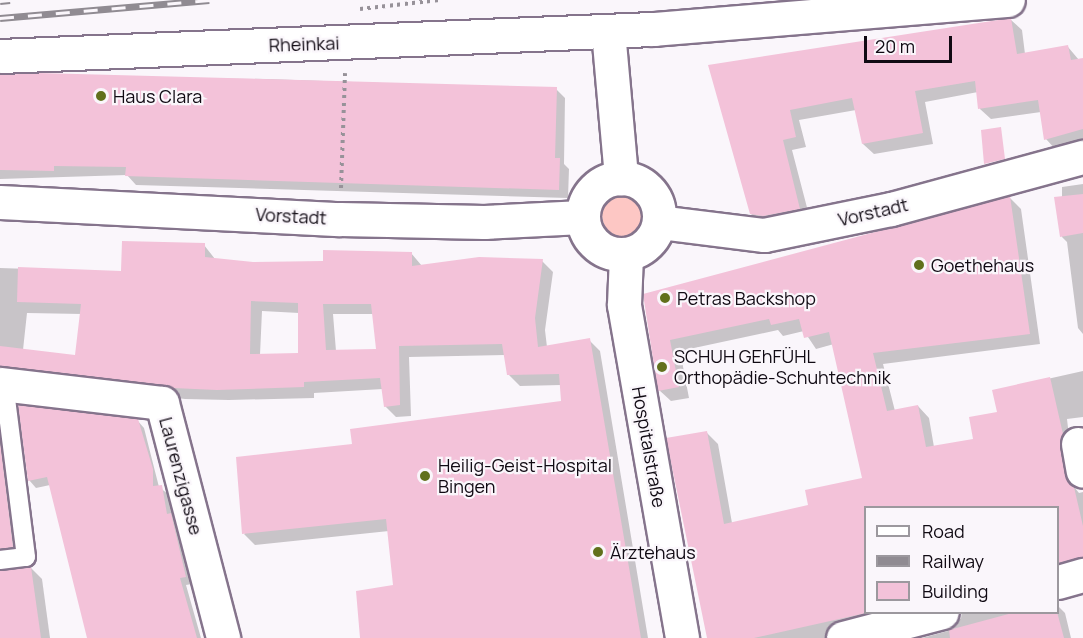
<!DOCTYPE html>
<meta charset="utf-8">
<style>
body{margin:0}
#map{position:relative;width:1083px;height:638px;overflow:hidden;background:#faf6fb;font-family:Manrope,sans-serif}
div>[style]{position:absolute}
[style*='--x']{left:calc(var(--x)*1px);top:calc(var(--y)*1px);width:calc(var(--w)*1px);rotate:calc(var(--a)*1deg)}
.green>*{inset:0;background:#fdc7c4}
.round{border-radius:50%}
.shadow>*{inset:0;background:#0003}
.building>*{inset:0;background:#f3c2d9}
.path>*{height:4px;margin-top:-2px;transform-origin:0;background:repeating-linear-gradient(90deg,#979299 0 3px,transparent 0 7.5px)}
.roads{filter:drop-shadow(2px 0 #85748c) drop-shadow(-2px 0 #85748c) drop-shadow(0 2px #85748c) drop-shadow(0 -2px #85748c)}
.service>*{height:18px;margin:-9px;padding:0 9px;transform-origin:9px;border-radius:9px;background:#fff}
.minor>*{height:33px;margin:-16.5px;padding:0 16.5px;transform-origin:16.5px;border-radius:16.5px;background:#fff}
.secondary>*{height:33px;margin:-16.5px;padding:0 16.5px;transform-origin:16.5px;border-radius:16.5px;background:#fff}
.secondary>.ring{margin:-16.5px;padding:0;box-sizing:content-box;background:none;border:33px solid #fff;border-radius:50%}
.rail>*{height:7px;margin-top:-3.5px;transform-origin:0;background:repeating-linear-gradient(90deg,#faf6fb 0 14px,#908b92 0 28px);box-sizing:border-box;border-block:2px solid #908b92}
.dots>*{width:16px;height:16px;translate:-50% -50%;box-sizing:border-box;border:3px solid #faf6fb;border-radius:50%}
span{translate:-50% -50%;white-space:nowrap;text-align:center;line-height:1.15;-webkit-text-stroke:4.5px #faf6fb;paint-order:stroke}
.street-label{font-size:18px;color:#100a13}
.poi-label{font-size:18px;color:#100a13}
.left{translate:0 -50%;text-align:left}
.legend{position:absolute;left:864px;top:506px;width:195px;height:108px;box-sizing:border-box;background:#faf6fb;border:2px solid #9c989e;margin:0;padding:8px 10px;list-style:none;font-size:18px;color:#100a13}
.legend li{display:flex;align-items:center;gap:12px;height:30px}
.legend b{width:30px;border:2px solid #9c989e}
.scale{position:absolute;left:864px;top:36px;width:88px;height:27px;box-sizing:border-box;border:3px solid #100a13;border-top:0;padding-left:8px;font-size:18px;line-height:21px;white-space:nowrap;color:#100a13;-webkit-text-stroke:4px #faf6fb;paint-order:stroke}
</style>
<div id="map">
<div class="green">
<div class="round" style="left:602px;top:193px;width:44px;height:44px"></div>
</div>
<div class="shadow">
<div style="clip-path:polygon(1011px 20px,1022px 30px,1025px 54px,1068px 47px,1079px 60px,1083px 59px,1083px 142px,1056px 150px,1046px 139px,1041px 112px,991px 119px,980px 109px,978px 92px,925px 102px,933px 144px,874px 154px,863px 144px,856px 110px,799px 120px,806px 147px,792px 150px,810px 219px,762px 224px,751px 214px,710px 67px)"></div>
<div style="clip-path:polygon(0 76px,267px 79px,556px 89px,565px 98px,564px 164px,569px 169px,568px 198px,136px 185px,127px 175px,0 179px)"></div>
<div style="clip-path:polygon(1083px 184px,1083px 334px,1078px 328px,1067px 242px,1062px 237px,1062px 187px)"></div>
<div style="clip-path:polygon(1010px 198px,1021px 209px,1040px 344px,883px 364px,895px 411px,918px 406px,929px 418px,934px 447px,975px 441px,999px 413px,994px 391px,1083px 371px,1083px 417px,1067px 419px,1075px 488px,1079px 493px,1083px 492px,1083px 570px,1058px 579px,1058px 508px,866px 508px,866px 612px,918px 612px,842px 638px,709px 638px,707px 433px,718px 444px,732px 523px,810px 506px,864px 479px,834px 344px,816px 349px,804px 331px,783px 336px,778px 330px,680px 351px,689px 398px,671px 401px,659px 390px,645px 295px)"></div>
<div style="clip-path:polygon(evenodd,204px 245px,215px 259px,253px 263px,325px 263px,411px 253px,422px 266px,542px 261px,553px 272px,545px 330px,547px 347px,589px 340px,600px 351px,648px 638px,362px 638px,395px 586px,389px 531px,255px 545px,244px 534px,353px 446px,563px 403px,561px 385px,520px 386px,509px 375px,505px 355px,409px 357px,411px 416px,396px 417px,385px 406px,383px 389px,314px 393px,314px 398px,229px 400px,185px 399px,4px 377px,0 383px,0 268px,122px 272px,204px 245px,262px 311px,299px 313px,300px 354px,260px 355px,262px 311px,204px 245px,27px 313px,82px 314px,77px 356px,23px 350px,27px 313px,204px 245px,333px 314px,374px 314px,378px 350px,336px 351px,333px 314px)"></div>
<div style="clip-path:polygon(0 409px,24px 558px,5px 561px,0 572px)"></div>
<div style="clip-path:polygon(137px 420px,144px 428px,159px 487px,168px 494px,173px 517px,178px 522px,192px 584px,186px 585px,201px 638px,88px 638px,50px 485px,36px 488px,29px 480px)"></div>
<div style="clip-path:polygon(31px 568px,42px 579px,50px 638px,0 638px,0 573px)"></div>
<div style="clip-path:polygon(1058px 606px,1065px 613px,1071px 638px,922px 638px,948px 631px,961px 618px,962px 612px,1058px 612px)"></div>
</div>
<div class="building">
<div style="clip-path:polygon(1011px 18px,1017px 54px,1068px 45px,1071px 60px,1083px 58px,1083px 129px,1044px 140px,1038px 100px,978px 109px,975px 81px,915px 91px,923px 133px,862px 144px,852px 98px,790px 110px,796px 137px,783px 140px,800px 209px,763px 216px,750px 214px,708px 65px)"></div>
<div style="clip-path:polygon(39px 73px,557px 87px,555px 158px,560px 158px,559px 190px,125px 176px,126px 167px,54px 166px,54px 171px,0 170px,0 75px)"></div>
<div style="clip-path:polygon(1001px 127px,1005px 159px,984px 164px,981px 130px)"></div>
<div style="clip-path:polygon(1083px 194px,1083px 233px,1060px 237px,1054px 197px)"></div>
<div style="clip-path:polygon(1010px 196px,1030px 334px,873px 353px,887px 411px,918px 405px,926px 447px,973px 439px,969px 417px,997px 412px,992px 390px,1050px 377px,1063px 434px,1060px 447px,1065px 474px,1074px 487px,1083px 526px,1083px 557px,1058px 563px,1058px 507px,866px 507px,866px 613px,754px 638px,707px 638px,666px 438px,707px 431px,724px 524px,808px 505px,805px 490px,862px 478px,829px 332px,804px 338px,799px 319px,771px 325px,769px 319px,670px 340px,679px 387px,658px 391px,643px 294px)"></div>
<div style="clip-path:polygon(evenodd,122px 241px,205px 243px,205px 257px,253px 262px,323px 261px,323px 250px,412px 252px,412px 266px,479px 257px,543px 259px,535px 318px,538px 347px,590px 338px,641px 638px,360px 638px,356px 591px,393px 585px,386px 519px,242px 534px,236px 457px,352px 444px,350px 429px,561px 401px,559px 374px,507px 375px,502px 344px,399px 346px,400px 405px,384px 407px,380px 378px,304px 382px,304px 387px,217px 390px,173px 388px,0 366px,0 346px,75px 355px,81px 304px,17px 302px,18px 267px,121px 271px,122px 241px,251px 301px,298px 303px,298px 353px,250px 354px,251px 301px,122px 241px,323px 304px,371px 304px,376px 349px,326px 350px,323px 304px)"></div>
<div style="clip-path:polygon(18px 405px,138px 419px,153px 469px,153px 486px,162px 485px,167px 514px,171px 513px,186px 577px,180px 578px,197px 638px,87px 638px,47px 477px,28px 481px)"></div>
<div style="clip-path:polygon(0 442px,13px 547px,0 549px)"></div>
<div style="clip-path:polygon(31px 567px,41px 638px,0 638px,0 571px)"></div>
<div style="clip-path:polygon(1016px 612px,1057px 612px,1064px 638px,950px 638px,949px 630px)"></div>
</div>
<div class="path">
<div style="--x:360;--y:9;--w:80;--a:-6.5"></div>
<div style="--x:341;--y:188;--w:115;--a:-88"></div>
</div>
<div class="roads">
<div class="service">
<div style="--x:0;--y:560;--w:26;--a:-7"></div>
<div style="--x:26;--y:557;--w:174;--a:-97.2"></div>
</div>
<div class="minor">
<div style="--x:608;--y:31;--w:148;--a:84.9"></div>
<div style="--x:0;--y:56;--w:654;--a:-2.37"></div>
<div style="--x:653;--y:29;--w:356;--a:-4.7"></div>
<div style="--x:626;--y:255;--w:50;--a:92.3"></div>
<div style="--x:624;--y:305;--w:338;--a:80.1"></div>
<div style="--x:0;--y:384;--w:163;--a:6.7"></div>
<div style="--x:162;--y:403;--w:243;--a:75.4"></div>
<div style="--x:1078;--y:444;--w:27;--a:80"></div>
<div style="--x:1058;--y:582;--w:26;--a:-16"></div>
<div style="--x:843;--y:638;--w:102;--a:-14.7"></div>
</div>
<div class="secondary">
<div class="ring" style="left:583px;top:178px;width:43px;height:43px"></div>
<div style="--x:0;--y:202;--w:340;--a:2.9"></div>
<div style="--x:340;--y:219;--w:144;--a:1.2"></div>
<div style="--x:484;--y:222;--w:98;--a:-2.9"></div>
<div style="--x:659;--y:222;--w:106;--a:7.1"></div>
<div style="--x:764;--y:235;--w:130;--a:-11.6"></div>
<div style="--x:891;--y:209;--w:199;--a:-15.2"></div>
</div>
</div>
<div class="rail">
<div style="--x:0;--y:1;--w:10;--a:-6"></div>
<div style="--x:0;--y:18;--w:210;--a:-4.9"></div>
</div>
<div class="dots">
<div style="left:101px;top:96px;background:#61701c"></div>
<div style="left:919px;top:265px;background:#61701c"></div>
<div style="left:665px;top:298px;background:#61701c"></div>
<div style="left:662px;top:367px;background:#61701c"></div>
<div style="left:425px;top:476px;background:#61701c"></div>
<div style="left:598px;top:552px;background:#61701c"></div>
</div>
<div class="street-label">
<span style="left:304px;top:44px;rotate:-2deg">Rheinkai</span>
<span style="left:873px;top:212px;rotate:-13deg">Vorstadt</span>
<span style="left:291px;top:216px;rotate:3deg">Vorstadt</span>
<span style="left:649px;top:447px;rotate:80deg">Hospitalstraße</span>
<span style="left:181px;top:476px;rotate:75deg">Laurenzigasse</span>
</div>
<div class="poi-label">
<span class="left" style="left:113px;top:96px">Haus Clara</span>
<span class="left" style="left:931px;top:265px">Goethehaus</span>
<span class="left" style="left:677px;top:298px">Petras Backshop</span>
<span class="left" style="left:674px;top:367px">SCHUH GEhFÜHL<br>Orthopädie-Schuhtechnik</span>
<span class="left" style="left:438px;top:476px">Heilig-Geist-Hospital<br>Bingen</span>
<span class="left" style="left:610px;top:552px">Ärztehaus</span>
</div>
<ul class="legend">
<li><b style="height:8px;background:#fff"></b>Road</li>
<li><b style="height:8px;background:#908b92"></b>Railway</li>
<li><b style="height:16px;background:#f3c2d9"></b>Building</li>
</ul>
<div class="scale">20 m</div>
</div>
